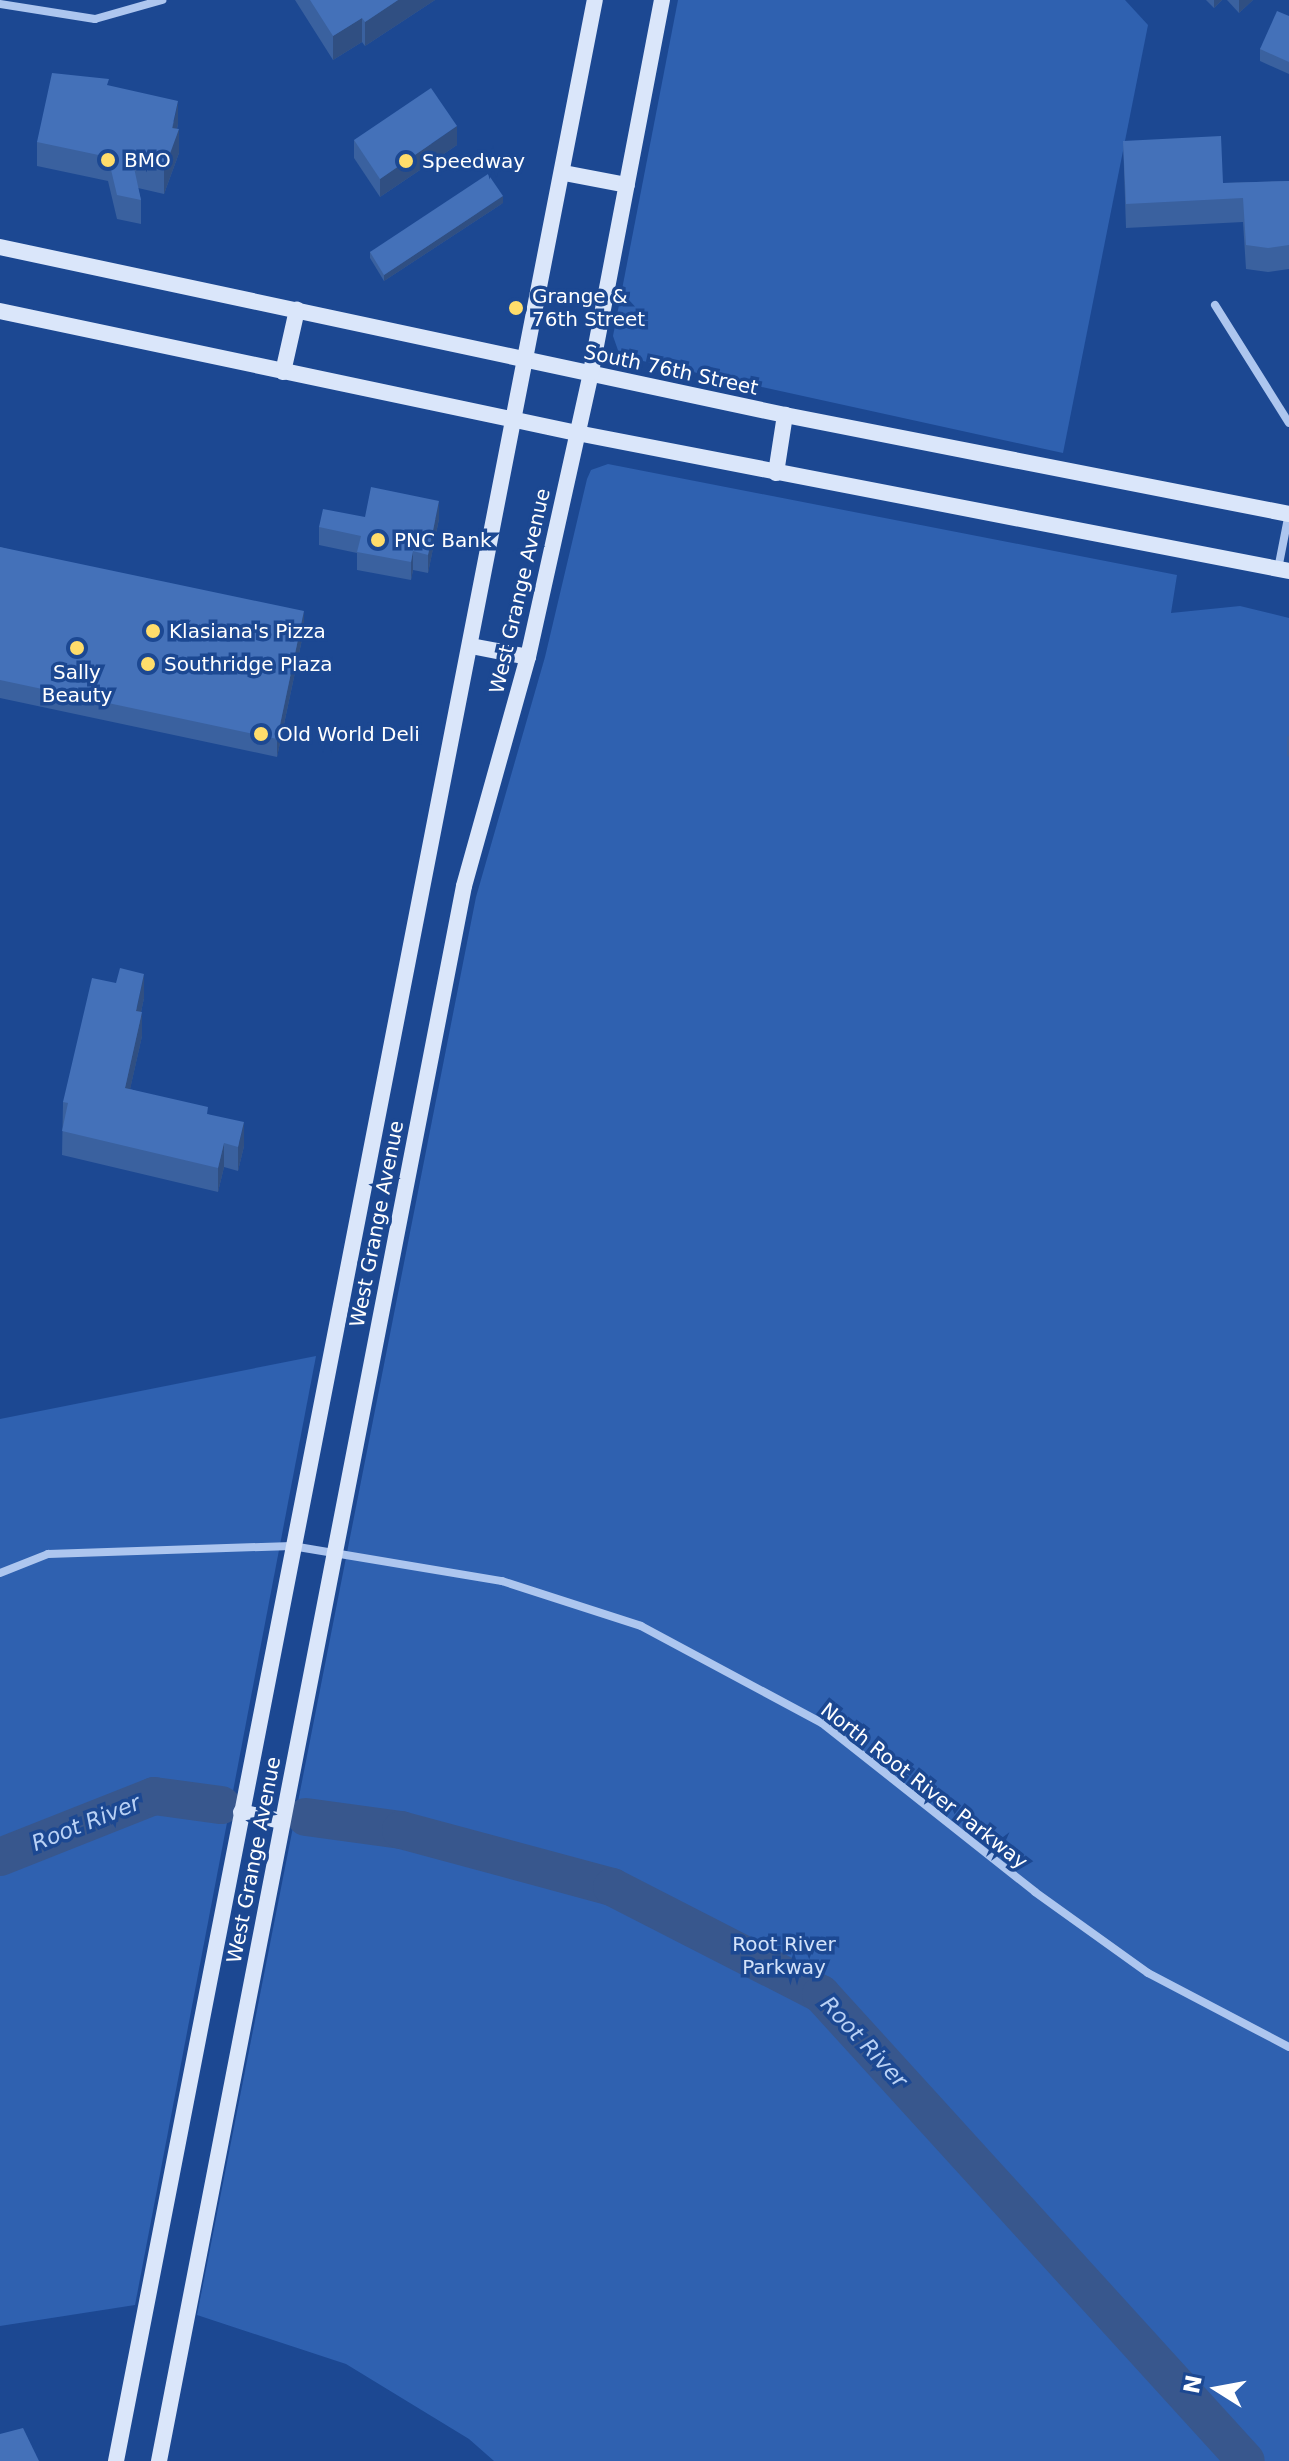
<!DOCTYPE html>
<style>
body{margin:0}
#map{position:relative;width:1289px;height:2461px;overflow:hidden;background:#1c4892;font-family:"DejaVu Sans",sans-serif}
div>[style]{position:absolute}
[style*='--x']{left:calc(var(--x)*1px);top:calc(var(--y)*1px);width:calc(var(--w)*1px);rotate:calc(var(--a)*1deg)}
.green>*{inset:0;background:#2f61b0}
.river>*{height:38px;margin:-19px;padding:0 19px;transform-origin:19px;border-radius:19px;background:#38578d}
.street>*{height:8px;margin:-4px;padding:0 4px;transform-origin:4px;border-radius:4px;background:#adc6ef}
.secondary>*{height:16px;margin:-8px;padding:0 8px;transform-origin:8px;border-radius:8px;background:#dae6fa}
.wall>*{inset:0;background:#3a619f}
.shaded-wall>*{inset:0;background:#304f82}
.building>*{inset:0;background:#4471b9}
.dots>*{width:22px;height:22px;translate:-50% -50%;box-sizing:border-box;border:4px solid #1c4892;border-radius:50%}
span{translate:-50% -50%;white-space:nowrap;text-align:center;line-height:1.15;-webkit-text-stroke:7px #1c4892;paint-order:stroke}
.poi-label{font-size:20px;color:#fff}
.left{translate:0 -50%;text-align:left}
.street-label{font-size:20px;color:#fff}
.park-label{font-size:20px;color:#d3e2fa}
.water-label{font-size:22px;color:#b9d1f5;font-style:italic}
.north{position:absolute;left:1177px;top:2349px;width:80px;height:80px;-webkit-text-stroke:6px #1c4892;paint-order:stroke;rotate:281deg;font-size:22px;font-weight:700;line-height:32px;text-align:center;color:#fff}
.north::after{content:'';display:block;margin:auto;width:28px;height:36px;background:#fff;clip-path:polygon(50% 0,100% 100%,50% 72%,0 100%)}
</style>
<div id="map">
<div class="green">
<div style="clip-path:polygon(678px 0,1125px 0,1148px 25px,1063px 453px,620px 356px,613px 336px)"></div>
<div style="clip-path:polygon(608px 464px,1177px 575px,1171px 613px,1240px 606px,1289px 618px,1289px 2461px,494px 2461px,469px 2439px,346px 2364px,197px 2315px,476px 897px,545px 657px,587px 479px,591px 470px)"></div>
<div style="clip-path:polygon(316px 1356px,135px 2305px,0 2326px,0 1419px)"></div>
</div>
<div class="river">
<div style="--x:306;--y:1817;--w:96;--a:7.8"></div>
<div style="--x:401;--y:1830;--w:219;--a:15.1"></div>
<div style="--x:612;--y:1887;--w:235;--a:27.1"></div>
<div style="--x:821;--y:1994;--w:631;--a:47.7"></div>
<div style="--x:0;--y:1857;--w:166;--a:-21.6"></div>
<div style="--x:154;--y:1796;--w:68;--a:7.7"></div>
</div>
<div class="street">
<div style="--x:0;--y:4;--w:96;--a:9"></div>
<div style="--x:95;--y:19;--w:70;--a:-15.8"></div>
<div style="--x:1215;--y:305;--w:139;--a:57.9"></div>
<div style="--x:1278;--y:569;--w:57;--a:-78.9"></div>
<div style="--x:0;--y:1573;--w:52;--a:-21.6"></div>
<div style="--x:48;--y:1554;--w:244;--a:-1.9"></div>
<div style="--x:292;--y:1546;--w:213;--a:9.5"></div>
<div style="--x:502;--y:1581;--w:146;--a:17.9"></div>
<div style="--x:641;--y:1626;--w:205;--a:28.2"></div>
<div style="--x:822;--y:1723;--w:272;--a:38.4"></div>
<div style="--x:1035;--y:1892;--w:139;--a:35.6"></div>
<div style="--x:1148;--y:1973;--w:159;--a:27.7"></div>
</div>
<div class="secondary">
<div style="--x:564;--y:173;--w:64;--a:10.8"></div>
<div style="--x:0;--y:247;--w:803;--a:12.08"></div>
<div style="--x:785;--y:415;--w:514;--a:11.11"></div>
<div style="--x:0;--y:311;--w:590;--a:11.94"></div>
<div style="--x:577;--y:433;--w:725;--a:10.97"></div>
<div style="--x:283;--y:372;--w:64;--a:-77.3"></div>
<div style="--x:776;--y:473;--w:59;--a:-81.2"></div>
<div style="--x:471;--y:646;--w:58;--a:10.9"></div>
<div style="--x:241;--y:1812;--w:41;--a:12.7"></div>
<div style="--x:116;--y:2461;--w:2507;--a:-78.99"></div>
<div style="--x:159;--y:2461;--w:1604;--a:-79.04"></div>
<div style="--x:464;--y:886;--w:238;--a:-74.4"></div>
<div style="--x:528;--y:657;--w:292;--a:-77.5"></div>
<div style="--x:591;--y:372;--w:379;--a:-79.2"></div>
</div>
<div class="wall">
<div style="clip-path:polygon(295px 0,435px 0,365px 46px,362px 42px,333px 60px)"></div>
<div style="clip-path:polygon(1206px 0,1222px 0,1214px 8px)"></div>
<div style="clip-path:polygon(1227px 0,1253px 0,1239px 13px)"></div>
<div style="clip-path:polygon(1289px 16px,1289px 74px,1260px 61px,1260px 49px)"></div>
<div style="clip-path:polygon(109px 86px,178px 124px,177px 129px,179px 153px,164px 194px,138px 188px,141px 200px,141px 224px,117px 219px,108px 181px,37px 166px,37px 142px)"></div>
<div style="clip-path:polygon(354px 140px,457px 145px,380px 197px,354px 158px)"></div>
<div style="clip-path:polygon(1123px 141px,1223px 183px,1289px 181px,1289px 269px,1268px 272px,1246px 269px,1243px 222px,1126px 228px)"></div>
<div style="clip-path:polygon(503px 203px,384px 281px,370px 258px,370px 252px)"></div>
<div style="clip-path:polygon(365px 517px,439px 519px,428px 573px,413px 570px,411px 580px,357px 570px,357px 553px,319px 545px,319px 527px)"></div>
<div style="clip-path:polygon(0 547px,304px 630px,277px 757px,0 698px)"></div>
<div style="clip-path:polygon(1289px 735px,1289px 758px,1287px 755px,1287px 737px)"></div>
<div style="clip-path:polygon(144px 998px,141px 1012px,142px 1036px,130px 1089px,208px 1114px,244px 1146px,238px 1171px,224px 1167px,218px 1192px,62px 1155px,63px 1102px)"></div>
</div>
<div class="shaded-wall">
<div style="clip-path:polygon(398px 0,435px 0,365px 46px,365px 22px)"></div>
<div style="clip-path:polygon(1214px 0,1222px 0,1214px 8px)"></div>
<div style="clip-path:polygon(1239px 0,1253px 0,1239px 13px)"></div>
<div style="clip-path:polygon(362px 18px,362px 42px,333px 60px,333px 36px)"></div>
<div style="clip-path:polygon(178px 101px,178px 124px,174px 141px,179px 129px,179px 153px,164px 194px,164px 170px)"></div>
<div style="clip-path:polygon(457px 126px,457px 145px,380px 197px,380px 179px)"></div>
<div style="clip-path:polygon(503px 196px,503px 203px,384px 281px,384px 275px)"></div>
<div style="clip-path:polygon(439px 501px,439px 519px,428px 573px,428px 555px)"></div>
<div style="clip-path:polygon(413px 551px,413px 570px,411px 580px,411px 562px)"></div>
<div style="clip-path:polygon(304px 611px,304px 630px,277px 757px,277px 739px)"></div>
<div style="clip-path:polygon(144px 974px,144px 998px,136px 1035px,136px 1011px)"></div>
<div style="clip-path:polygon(142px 1012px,142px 1036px,125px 1112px,125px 1088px)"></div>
<div style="clip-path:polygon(244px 1122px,244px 1146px,238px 1171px,238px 1147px)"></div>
<div style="clip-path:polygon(224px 1143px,224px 1167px,218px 1192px,218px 1168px)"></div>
</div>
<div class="building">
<div style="clip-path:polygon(310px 0,398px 0,365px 22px,362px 18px,333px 36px)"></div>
<div style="clip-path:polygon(1277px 11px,1289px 16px,1289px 62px,1260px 49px)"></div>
<div style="clip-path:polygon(52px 73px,109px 79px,107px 85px,178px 101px,172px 128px,179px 129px,164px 170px,133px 163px,141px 200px,117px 195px,108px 157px,37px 142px)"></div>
<div style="clip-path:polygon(431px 88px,457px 126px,380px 179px,354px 140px)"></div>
<div style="clip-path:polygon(1221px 136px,1223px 183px,1289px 181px,1289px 245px,1268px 248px,1246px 245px,1243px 198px,1126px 204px,1123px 141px)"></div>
<div style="clip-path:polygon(488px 174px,503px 196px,384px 275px,370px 252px)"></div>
<div style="clip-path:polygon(371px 487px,439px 501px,428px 555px,413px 551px,411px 562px,357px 552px,361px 536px,319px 527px,323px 509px,365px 517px)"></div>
<div style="clip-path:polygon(0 547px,304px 611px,277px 739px,0 680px)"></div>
<div style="clip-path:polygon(120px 968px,144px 974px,136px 1011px,142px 1012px,125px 1088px,208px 1107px,207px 1114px,244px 1122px,238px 1147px,224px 1143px,218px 1168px,62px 1131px,68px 1103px,63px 1102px,92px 978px,116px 983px)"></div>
<div style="clip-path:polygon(23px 2428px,39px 2461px,0 2461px,0 2434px)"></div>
</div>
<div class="dots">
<div style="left:108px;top:160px;background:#ffdd6b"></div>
<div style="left:406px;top:161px;background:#ffdd6b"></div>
<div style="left:516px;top:308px;background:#ffdd6b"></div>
<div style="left:378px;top:540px;background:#ffdd6b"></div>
<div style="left:153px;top:631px;background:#ffdd6b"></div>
<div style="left:77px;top:648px;background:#ffdd6b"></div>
<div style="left:148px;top:664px;background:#ffdd6b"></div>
<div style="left:261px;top:734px;background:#ffdd6b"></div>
</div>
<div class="poi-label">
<span class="left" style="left:124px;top:160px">BMO</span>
<span class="left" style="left:422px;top:161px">Speedway</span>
<span class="left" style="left:532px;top:308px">Grange &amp;<br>76th Street</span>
<span class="left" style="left:394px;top:540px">PNC Bank</span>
<span class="left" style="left:169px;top:631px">Klasiana's Pizza</span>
<span class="left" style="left:164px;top:664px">Southridge Plaza</span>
<span style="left:77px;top:684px">Sally<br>Beauty</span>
<span class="left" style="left:277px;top:734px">Old World Deli</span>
</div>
<div class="street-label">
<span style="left:671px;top:370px;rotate:12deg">South 76th Street</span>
<span style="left:520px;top:591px;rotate:-77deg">West Grange Avenue</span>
<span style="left:377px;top:1224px;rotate:-79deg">West Grange Avenue</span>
<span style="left:924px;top:1786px;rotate:38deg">North Root River Parkway</span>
<span style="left:254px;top:1860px;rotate:-79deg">West Grange Avenue</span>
</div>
<div class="park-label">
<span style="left:784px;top:1956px">Root River<br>Parkway</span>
</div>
<div class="water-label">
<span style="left:86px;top:1823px;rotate:-22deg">Root River</span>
<span style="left:864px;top:2042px;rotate:47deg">Root River</span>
</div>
<div class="north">N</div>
</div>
